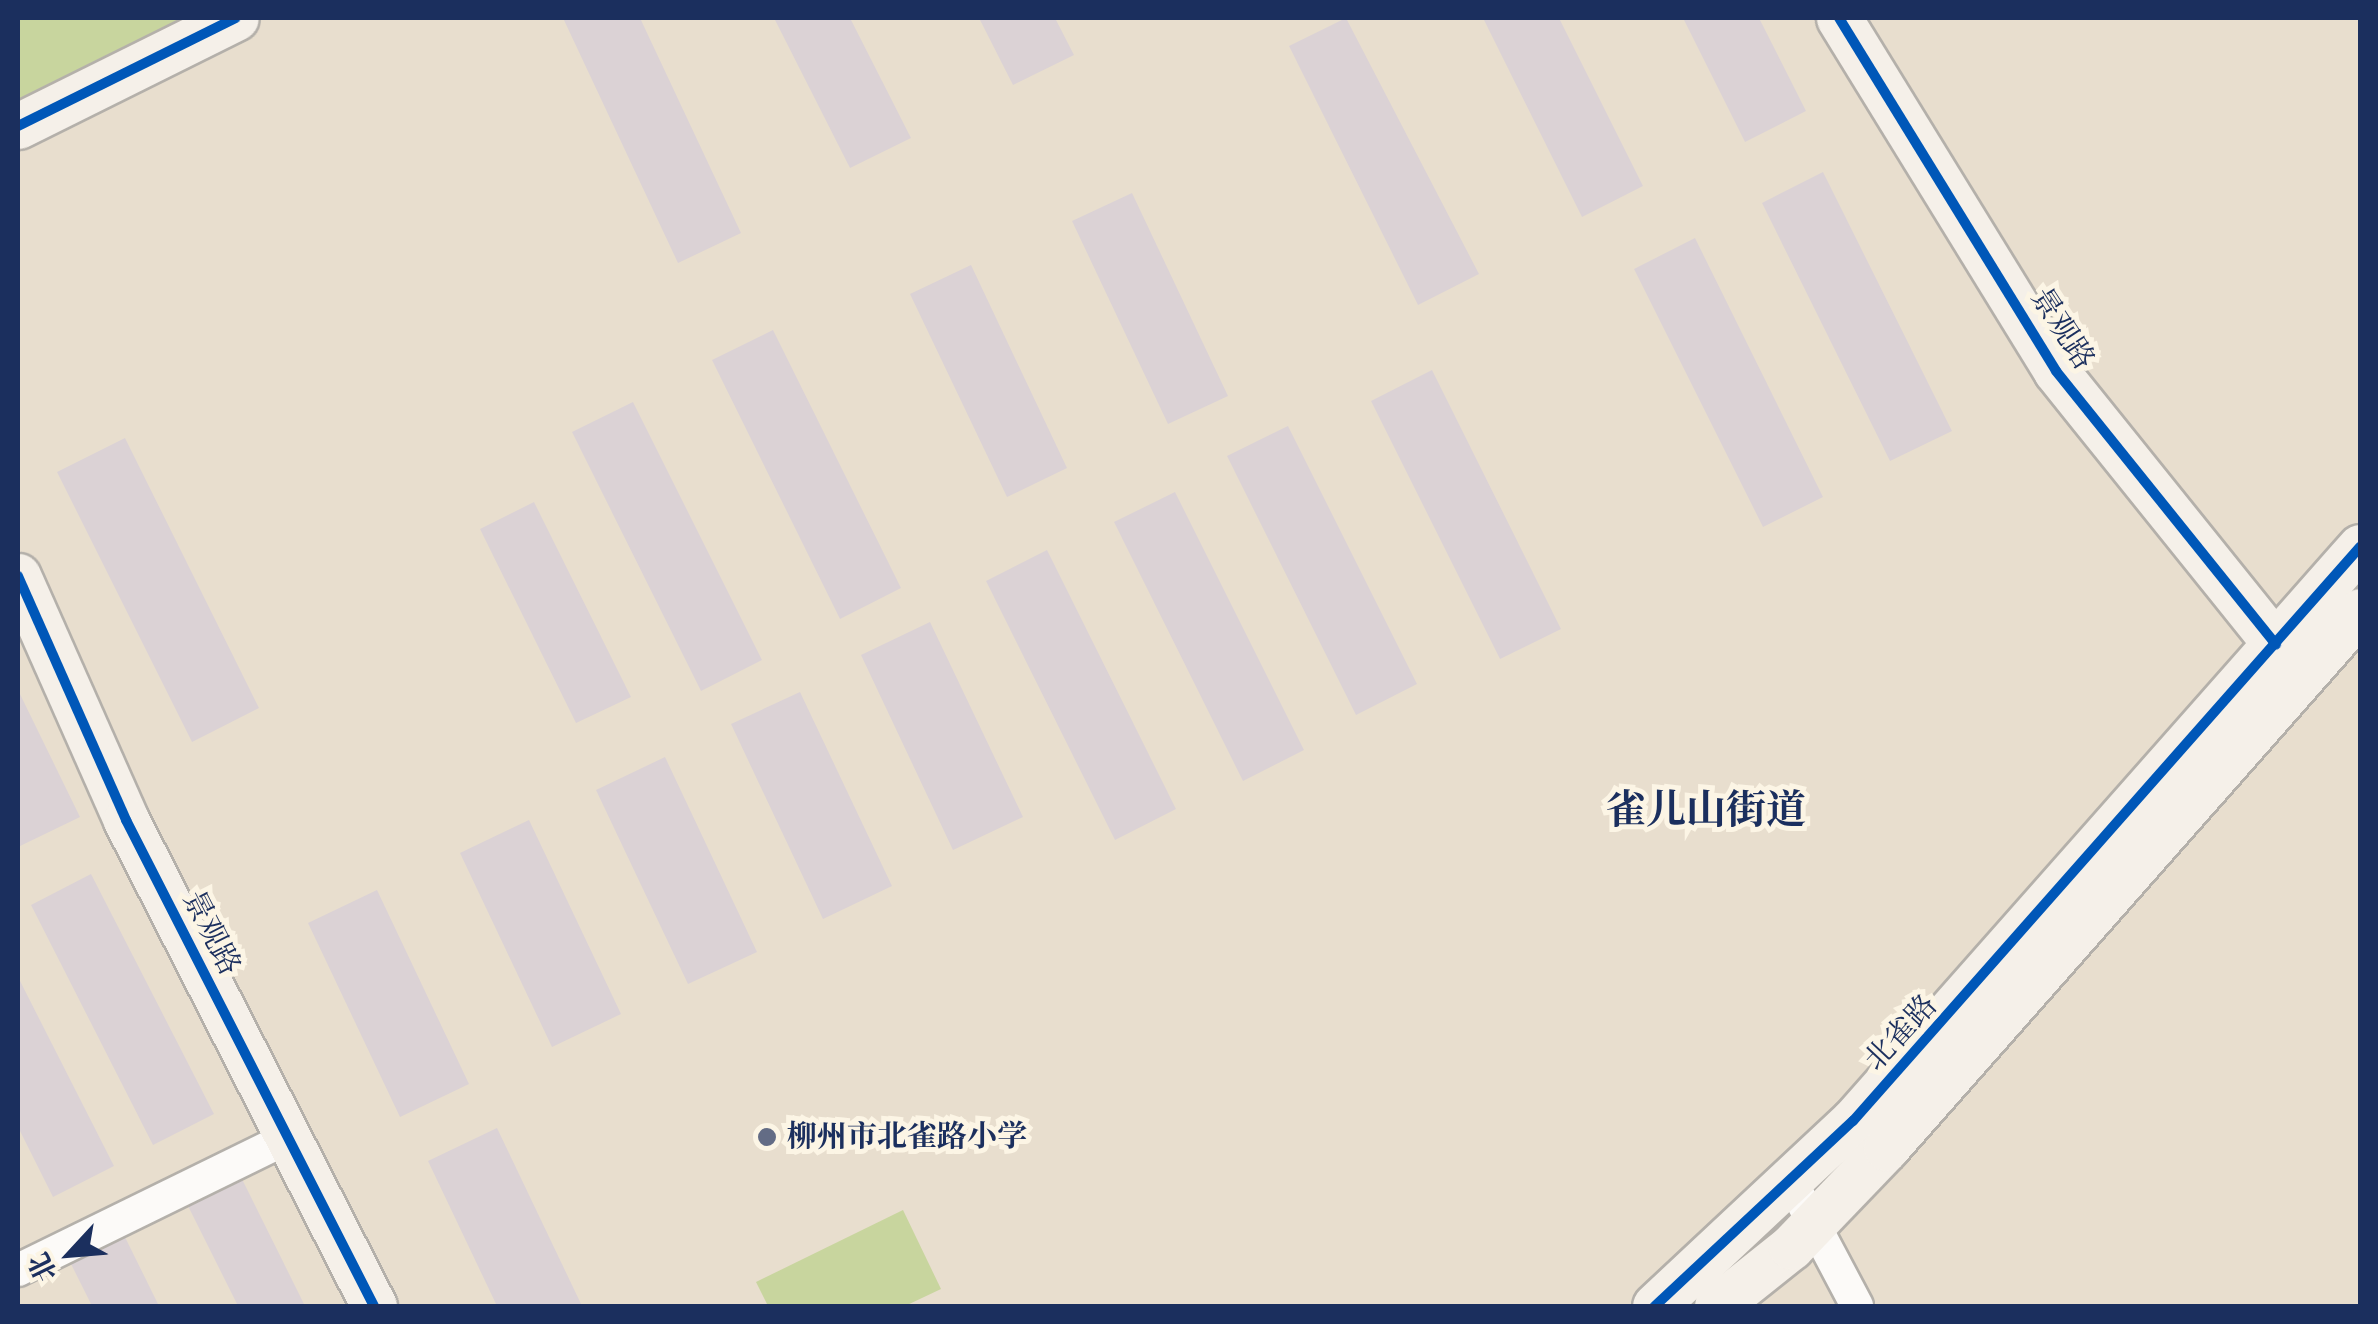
<!DOCTYPE html>
<meta charset="utf-8">
<style>
body{margin:0}
#map{position:relative;width:2378px;height:1324px;overflow:hidden;background:#e8dece;font-family:"IM FELL French Canon","Noto Serif SC",serif}
div>[style]{position:absolute}
[style*='--x']{left:calc(var(--x)*1px);top:calc(var(--y)*1px);width:calc(var(--w)*1px);rotate:calc(var(--a)*1deg)}
.green>*{inset:0;background:#c8d59e}
.building>*{inset:0;background:#dbd2d5}
.roads{filter:drop-shadow(2px 0 #b4b0aa) drop-shadow(-2px 0 #b4b0aa) drop-shadow(0 2px #b4b0aa) drop-shadow(0 -2px #b4b0aa)}
.street>*{height:32px;margin:-16px;padding:0 16px;transform-origin:16px;border-radius:16px;background:#fcfaf8}
.secondary>*{height:45px;margin:-22.5px;padding:0 22.5px;transform-origin:22.5px;border-radius:22.5px;background:#f5f0e9}
.cycleway>*{height:10px;margin:-5px;padding:0 5px;transform-origin:5px;border-radius:5px;background:#0057b8}
.dots>*{width:28px;height:28px;translate:-50% -50%;box-sizing:border-box;border:5px solid #fcf5e5;border-radius:50%}
span{translate:-50% -50%;white-space:nowrap;text-align:center;line-height:1.15;-webkit-text-stroke:10px #fcf5e5;paint-order:stroke}
.street-label{font-size:30px;color:#1b2f5e}
.poi-label{font-size:30px;color:#1b2f5e;font-weight:700}
.left{translate:0 -50%;text-align:left}
.district-label{font-size:40px;color:#1b2f5e;font-weight:700}
.frame{position:absolute;inset:0;border:20px solid #1b2f5e;pointer-events:none}
.north{position:absolute;left:20px;top:1204px;width:100px;height:100px;-webkit-text-stroke:8px #fcf5e5;paint-order:stroke;rotate:244deg;font-size:28px;font-weight:700;line-height:40px;text-align:center;color:#1b2f5e}
.north::after{content:'';display:block;margin:auto;width:35px;height:45px;background:#1b2f5e;clip-path:polygon(50% 0,100% 100%,50% 72%,0 100%)}
</style>
<div id="map">
<div class="green">
<div style="clip-path:polygon(18px 18px,236px 18px,18px 126px)"></div>
<div style="clip-path:polygon(903px 1210px,941px 1289px,905px 1306px,768px 1306px,756px 1282px)"></div>
</div>
<div class="building">
<div style="clip-path:polygon(563px 18px,640px 18px,741px 233px,678px 263px)"></div>
<div style="clip-path:polygon(774px 18px,850px 18px,911px 138px,850px 168px)"></div>
<div style="clip-path:polygon(979px 18px,1055px 18px,1074px 55px,1013px 85px)"></div>
<div style="clip-path:polygon(1346px 18px,1479px 274px,1418px 305px,1289px 46px)"></div>
<div style="clip-path:polygon(1483px 18px,1559px 18px,1643px 186px,1582px 217px)"></div>
<div style="clip-path:polygon(1683px 18px,1759px 18px,1806px 111px,1745px 142px)"></div>
<div style="clip-path:polygon(1823px 172px,1952px 431px,1890px 461px,1762px 203px)"></div>
<div style="clip-path:polygon(1132px 193px,1228px 396px,1168px 424px,1072px 221px)"></div>
<div style="clip-path:polygon(1695px 238px,1823px 497px,1763px 527px,1634px 269px)"></div>
<div style="clip-path:polygon(971px 265px,1067px 468px,1007px 497px,910px 294px)"></div>
<div style="clip-path:polygon(773px 330px,901px 588px,840px 619px,712px 360px)"></div>
<div style="clip-path:polygon(1432px 370px,1561px 629px,1500px 659px,1371px 401px)"></div>
<div style="clip-path:polygon(633px 402px,762px 660px,701px 691px,572px 432px)"></div>
<div style="clip-path:polygon(1288px 426px,1417px 684px,1356px 715px,1227px 456px)"></div>
<div style="clip-path:polygon(125px 438px,259px 708px,192px 742px,57px 472px)"></div>
<div style="clip-path:polygon(1175px 492px,1304px 750px,1243px 781px,1114px 522px)"></div>
<div style="clip-path:polygon(534px 502px,631px 697px,576px 723px,480px 529px)"></div>
<div style="clip-path:polygon(1047px 550px,1176px 809px,1115px 840px,986px 581px)"></div>
<div style="clip-path:polygon(930px 622px,1023px 817px,953px 850px,861px 655px)"></div>
<div style="clip-path:polygon(18px 690px,80px 817px,18px 847px)"></div>
<div style="clip-path:polygon(800px 692px,892px 886px,823px 919px,731px 724px)"></div>
<div style="clip-path:polygon(665px 757px,757px 952px,688px 984px,596px 790px)"></div>
<div style="clip-path:polygon(529px 820px,621px 1014px,552px 1047px,460px 853px)"></div>
<div style="clip-path:polygon(91px 874px,214px 1114px,153px 1145px,31px 905px)"></div>
<div style="clip-path:polygon(377px 890px,469px 1084px,400px 1117px,308px 923px)"></div>
<div style="clip-path:polygon(18px 977px,114px 1166px,53px 1197px,18px 1127px)"></div>
<div style="clip-path:polygon(497px 1128px,582px 1306px,497px 1306px,428px 1161px)"></div>
<div style="clip-path:polygon(238px 1171px,305px 1306px,238px 1306px,184px 1198px)"></div>
<div style="clip-path:polygon(121px 1229px,159px 1306px,92px 1306px,67px 1256px)"></div>
</div>
<div class="roads">
<div class="street">
<div style="--x:1792;--y:1183;--w:139;--a:62.1"></div>
<div style="--x:18;--y:1270;--w:301;--a:-26.1"></div>
</div>
<div class="secondary">
<div style="--x:1839;--y:18;--w:414;--a:58.4"></div>
<div style="--x:2056;--y:371;--w:351;--a:51.2"></div>
<div style="--x:18;--y:126;--w:243;--a:-26.4"></div>
<div style="--x:18;--y:576;--w:267;--a:66.1"></div>
<div style="--x:126;--y:820;--w:546;--a:62.97"></div>
<div style="--x:1655;--y:1306;--w:271;--a:-43.1"></div>
<div style="--x:1853;--y:1121;--w:766;--a:-48.55"></div>
<div style="--x:1717;--y:1306;--w:95;--a:-38.6"></div>
<div style="--x:1791;--y:1247;--w:137;--a:-46.2"></div>
<div style="--x:1886;--y:1148;--w:716;--a:-48.57"></div>
</div>
</div>
<div class="cycleway">
<div style="--x:1839;--y:18;--w:414;--a:58.4"></div>
<div style="--x:2056;--y:371;--w:351;--a:51.2"></div>
<div style="--x:18;--y:126;--w:243;--a:-26.4"></div>
<div style="--x:18;--y:576;--w:267;--a:66.1"></div>
<div style="--x:126;--y:820;--w:546;--a:62.97"></div>
<div style="--x:1655;--y:1306;--w:271;--a:-43.1"></div>
<div style="--x:1853;--y:1121;--w:766;--a:-48.55"></div>
</div>
<div class="dots">
<div style="left:767px;top:1137px;background:#636c85"></div>
</div>
<div class="street-label">
<span style="left:2062px;top:329px;rotate:57deg">景观路</span>
<span style="left:211px;top:933px;rotate:63deg">景观路</span>
<span style="left:1901px;top:1033px;rotate:-47deg">北雀路</span>
</div>
<div class="poi-label">
<span class="left" style="left:787px;top:1137px">柳州市北雀路小学</span>
</div>
<div class="district-label">
<span style="left:1706px;top:810px">雀儿山街道</span>
</div>
<div class="frame"></div>
<div class="north">北</div>
</div>
